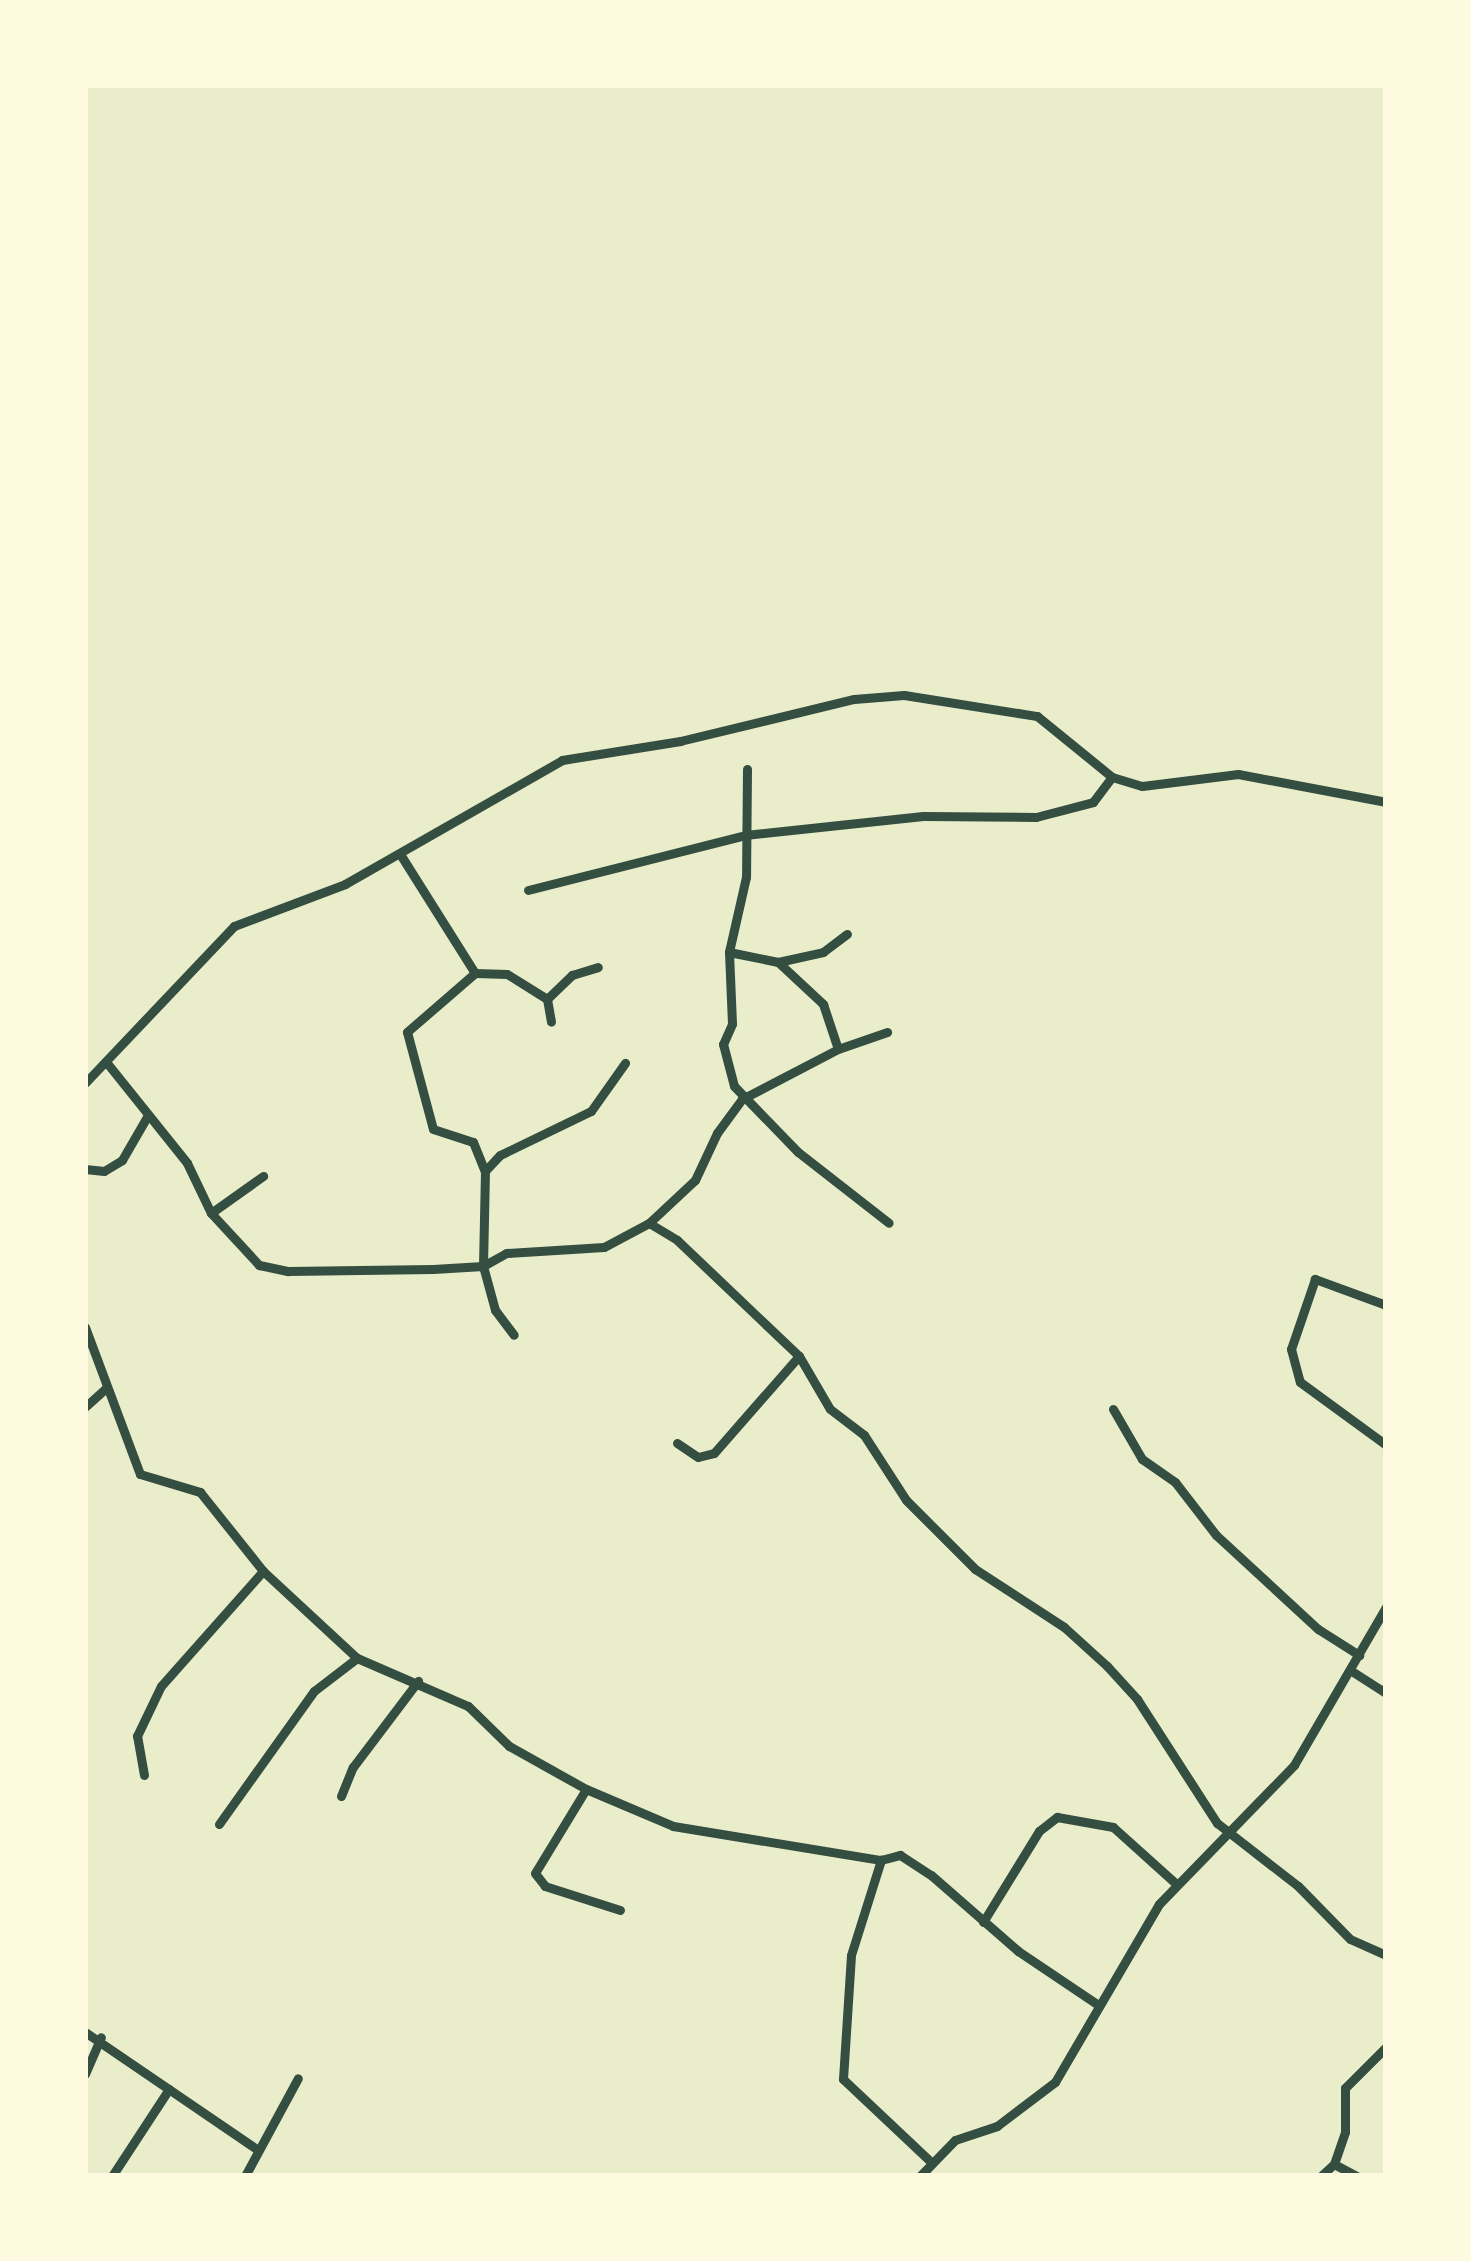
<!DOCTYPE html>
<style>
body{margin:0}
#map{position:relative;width:1471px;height:2261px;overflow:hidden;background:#e9edc9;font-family:Signika,sans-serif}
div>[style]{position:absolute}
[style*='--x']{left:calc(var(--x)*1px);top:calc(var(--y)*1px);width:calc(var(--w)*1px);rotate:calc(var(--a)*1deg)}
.minor>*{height:9px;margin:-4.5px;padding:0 4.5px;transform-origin:4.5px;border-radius:4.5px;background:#344e41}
span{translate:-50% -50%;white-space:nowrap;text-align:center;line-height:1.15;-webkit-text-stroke:8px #fefae0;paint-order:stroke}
.frame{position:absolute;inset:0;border:88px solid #fefae0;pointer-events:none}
</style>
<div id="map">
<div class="minor">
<div style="--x:747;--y:769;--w:108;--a:90.5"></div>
<div style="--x:746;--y:877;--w:77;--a:102.8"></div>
<div style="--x:729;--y:952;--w:72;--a:87.6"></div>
<div style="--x:732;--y:1024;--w:22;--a:114"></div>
<div style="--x:723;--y:1044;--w:43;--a:75.3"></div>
<div style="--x:734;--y:1086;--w:92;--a:45.9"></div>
<div style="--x:798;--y:1152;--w:115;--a:38"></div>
<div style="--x:400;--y:854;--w:141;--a:57.8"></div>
<div style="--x:475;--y:973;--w:32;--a:2"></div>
<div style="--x:507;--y:974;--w:47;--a:32"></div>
<div style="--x:547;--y:999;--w:23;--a:80"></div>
<div style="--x:528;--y:890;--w:224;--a:-14.2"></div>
<div style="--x:745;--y:835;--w:179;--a:-6.1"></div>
<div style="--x:923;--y:816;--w:113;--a:0.5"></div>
<div style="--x:1036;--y:817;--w:59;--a:-14.7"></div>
<div style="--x:1093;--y:802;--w:31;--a:-53"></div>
<div style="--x:729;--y:952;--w:50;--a:11.5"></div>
<div style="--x:778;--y:962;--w:46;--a:-12.5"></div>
<div style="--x:823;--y:952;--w:30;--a:-37"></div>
<div style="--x:778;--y:962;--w:62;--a:43"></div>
<div style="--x:823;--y:1004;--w:47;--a:71.6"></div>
<div style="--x:475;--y:973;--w:90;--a:139.1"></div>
<div style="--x:407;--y:1032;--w:100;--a:75"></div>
<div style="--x:433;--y:1129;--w:42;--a:18"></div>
<div style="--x:473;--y:1142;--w:31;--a:68"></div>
<div style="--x:485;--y:1171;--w:95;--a:91.2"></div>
<div style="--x:483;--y:1266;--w:46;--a:74.7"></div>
<div style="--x:495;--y:1310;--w:31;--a:53"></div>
<div style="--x:547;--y:999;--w:35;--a:-44"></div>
<div style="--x:572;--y:975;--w:27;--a:-17"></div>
<div style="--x:107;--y:1063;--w:128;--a:51.3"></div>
<div style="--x:187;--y:1163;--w:55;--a:64.4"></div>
<div style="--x:211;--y:1213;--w:71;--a:47.3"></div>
<div style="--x:259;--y:1265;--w:30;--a:12"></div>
<div style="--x:288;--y:1271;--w:145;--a:-0.8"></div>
<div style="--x:433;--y:1269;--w:50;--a:-3.4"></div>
<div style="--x:483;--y:1266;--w:26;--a:-29"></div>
<div style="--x:506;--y:1253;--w:98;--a:-3.5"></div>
<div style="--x:604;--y:1247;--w:51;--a:-28.1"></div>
<div style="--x:649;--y:1223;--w:63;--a:-43.1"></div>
<div style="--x:695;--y:1180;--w:52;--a:-64.9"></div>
<div style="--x:717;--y:1133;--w:42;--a:-53.7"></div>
<div style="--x:742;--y:1099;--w:108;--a:-27.5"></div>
<div style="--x:838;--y:1049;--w:52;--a:-19.1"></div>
<div style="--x:85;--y:1083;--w:216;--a:-46.5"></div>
<div style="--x:234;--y:926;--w:119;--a:-20.7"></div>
<div style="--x:345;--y:884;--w:250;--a:-29.7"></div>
<div style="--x:562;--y:760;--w:120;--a:-9.1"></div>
<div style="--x:680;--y:741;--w:179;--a:-13.6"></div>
<div style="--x:854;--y:699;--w:50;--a:-4.6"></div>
<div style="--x:904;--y:695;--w:135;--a:9"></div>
<div style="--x:1037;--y:716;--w:97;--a:39.1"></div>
<div style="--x:1112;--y:777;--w:31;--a:17"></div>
<div style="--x:1142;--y:786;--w:97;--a:-7.1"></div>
<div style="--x:1238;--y:774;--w:151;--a:10.7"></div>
<div style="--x:85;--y:1169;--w:19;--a:6"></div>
<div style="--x:104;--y:1171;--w:21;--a:-31"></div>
<div style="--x:122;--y:1160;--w:52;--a:-60"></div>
<div style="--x:485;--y:1171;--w:22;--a:-47"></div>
<div style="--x:500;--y:1155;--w:101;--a:-25.8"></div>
<div style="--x:591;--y:1111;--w:59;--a:-54.7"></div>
<div style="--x:211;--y:1213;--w:64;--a:-35.4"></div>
<div style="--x:649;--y:1223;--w:33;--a:31"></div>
<div style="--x:677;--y:1240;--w:168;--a:43.6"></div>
<div style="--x:799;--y:1356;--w:61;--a:59.7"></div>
<div style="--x:830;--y:1409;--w:43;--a:37.4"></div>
<div style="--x:864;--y:1435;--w:77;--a:57.1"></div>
<div style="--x:906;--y:1500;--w:98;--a:45"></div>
<div style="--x:975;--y:1569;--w:106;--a:33.1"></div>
<div style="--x:1064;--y:1627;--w:58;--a:42.2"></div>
<div style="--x:1107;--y:1666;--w:45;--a:47.7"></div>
<div style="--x:1137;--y:1699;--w:148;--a:57.2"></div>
<div style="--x:1217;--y:1823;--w:103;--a:37.9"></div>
<div style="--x:1298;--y:1886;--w:74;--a:45.5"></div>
<div style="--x:1350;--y:1939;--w:39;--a:24"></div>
<div style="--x:1386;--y:1305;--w:76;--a:-159.9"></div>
<div style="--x:1315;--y:1279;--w:74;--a:108.9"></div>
<div style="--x:1291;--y:1349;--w:34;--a:75"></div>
<div style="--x:1300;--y:1382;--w:107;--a:36.2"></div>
<div style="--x:85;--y:1327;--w:157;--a:69.5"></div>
<div style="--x:140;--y:1474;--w:63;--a:16.7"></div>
<div style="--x:200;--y:1492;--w:101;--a:51.4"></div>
<div style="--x:263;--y:1571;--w:128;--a:42.8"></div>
<div style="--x:357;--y:1658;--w:121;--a:23.4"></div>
<div style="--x:468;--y:1706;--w:57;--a:44.3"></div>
<div style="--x:509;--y:1746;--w:88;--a:29.2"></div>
<div style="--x:85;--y:1407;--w:27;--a:-42"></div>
<div style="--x:1113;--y:1409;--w:58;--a:59.9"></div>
<div style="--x:1142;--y:1459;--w:40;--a:34.9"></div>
<div style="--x:1175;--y:1482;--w:67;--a:52.3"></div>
<div style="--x:1216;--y:1535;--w:139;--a:42.7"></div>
<div style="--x:1318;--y:1629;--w:49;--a:32.4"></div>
<div style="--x:677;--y:1443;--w:25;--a:34"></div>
<div style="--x:698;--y:1457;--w:16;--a:-14"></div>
<div style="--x:714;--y:1453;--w:129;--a:-48.8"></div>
<div style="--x:1350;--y:1670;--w:43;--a:32.6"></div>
<div style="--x:144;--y:1775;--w:40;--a:-100"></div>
<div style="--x:137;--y:1736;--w:55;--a:-64.4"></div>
<div style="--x:161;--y:1686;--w:154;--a:-48.4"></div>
<div style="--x:341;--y:1796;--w:31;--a:-68"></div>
<div style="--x:353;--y:1767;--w:108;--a:-52.9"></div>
<div style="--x:219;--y:1824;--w:163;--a:-54.5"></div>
<div style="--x:314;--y:1691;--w:54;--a:-37.5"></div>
<div style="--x:620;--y:1910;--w:79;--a:-162.3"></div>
<div style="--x:545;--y:1886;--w:16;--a:-128"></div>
<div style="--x:535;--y:1873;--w:98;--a:-58.7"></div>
<div style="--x:586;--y:1789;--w:95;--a:23"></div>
<div style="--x:673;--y:1826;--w:211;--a:9.3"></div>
<div style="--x:983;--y:1922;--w:107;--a:-58.4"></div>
<div style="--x:1039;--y:1831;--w:23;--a:-38"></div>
<div style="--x:1057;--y:1817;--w:57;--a:10.1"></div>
<div style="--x:1113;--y:1827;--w:82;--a:42"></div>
<div style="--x:85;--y:2032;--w:209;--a:34.3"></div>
<div style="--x:85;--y:2074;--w:40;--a:-66.6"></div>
<div style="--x:931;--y:2162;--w:121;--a:-136.7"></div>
<div style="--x:843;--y:2079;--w:124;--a:-86.3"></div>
<div style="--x:851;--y:1955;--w:100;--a:-72.5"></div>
<div style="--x:881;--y:1860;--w:20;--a:-15"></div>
<div style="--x:900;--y:1855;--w:37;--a:33"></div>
<div style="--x:931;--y:1875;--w:116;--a:41.1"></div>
<div style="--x:1018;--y:1951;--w:95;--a:33.9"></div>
<div style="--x:1334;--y:2164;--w:26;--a:28"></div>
<div style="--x:112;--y:2176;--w:104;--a:-56.8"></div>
<div style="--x:245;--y:2176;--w:111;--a:-61.6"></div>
<div style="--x:920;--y:2176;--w:50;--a:-45.8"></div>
<div style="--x:955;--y:2140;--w:44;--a:-18.4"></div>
<div style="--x:997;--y:2126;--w:73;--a:-37.2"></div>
<div style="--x:1055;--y:2082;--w:206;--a:-59.7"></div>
<div style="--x:1159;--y:1904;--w:194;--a:-45.8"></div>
<div style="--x:1294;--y:1765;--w:183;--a:-59.8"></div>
<div style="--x:1321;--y:2176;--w:18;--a:-43"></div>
<div style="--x:1334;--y:2164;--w:34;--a:-71"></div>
<div style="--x:1345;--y:2132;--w:44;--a:-90"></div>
<div style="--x:1345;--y:2088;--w:58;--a:-45"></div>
</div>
<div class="frame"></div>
</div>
